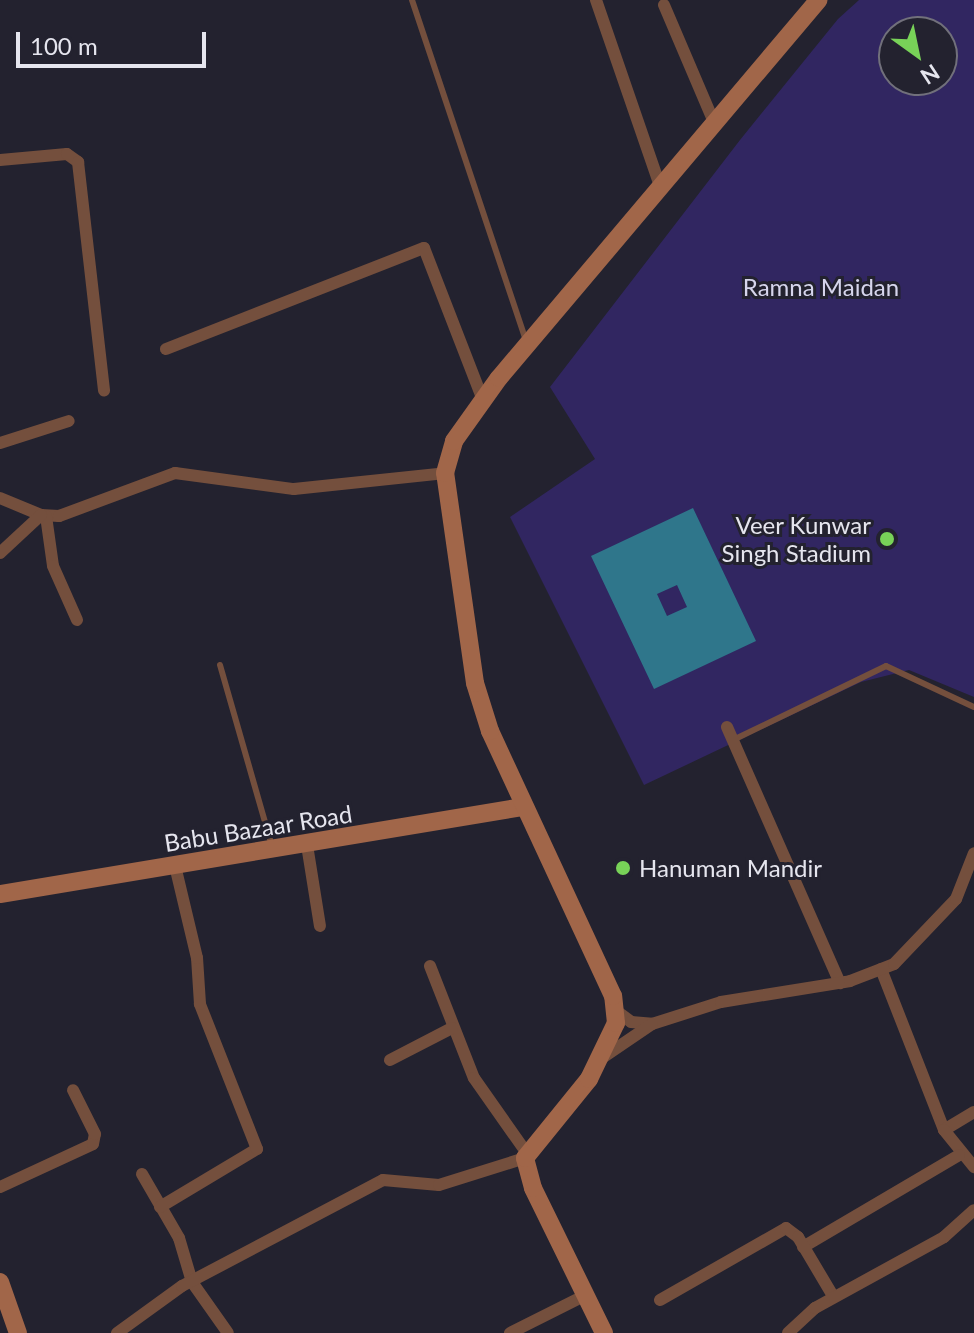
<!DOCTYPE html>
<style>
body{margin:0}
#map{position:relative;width:974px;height:1333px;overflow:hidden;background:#23222f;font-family:Lato,sans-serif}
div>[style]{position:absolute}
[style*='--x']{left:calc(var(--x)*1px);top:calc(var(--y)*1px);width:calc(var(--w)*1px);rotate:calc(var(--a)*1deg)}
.green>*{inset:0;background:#312661}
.water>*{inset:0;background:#2f768b}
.lane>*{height:6px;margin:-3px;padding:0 3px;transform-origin:3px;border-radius:3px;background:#744f3d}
.street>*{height:12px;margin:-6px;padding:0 6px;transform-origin:6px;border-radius:6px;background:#744f3d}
.secondary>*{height:18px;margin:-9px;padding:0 9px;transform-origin:9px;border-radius:9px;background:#a16649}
.dots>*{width:22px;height:22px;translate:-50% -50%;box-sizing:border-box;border:4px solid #23222f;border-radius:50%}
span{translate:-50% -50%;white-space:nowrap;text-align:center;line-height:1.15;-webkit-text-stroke:6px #23222f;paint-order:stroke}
.park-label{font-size:24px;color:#d6d5ec}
.poi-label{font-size:24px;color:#e5e5ee}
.right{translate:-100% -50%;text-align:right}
.left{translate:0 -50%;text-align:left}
.street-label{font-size:24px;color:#e5e5ee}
.north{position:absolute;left:878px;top:16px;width:80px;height:80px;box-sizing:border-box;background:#23222f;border:2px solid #71707b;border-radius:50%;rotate:147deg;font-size:22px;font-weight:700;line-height:32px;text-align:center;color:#e5e5ee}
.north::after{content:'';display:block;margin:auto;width:28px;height:36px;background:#78d258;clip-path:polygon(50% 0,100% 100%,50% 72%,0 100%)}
.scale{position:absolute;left:16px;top:32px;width:190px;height:36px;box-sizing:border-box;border:4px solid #e5e5ee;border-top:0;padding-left:10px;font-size:24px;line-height:28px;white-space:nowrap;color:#e5e5ee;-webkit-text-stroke:6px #23222f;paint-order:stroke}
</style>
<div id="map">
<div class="green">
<div style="clip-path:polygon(evenodd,859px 0,974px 0,974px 697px,909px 670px,861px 682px,644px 785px,510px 517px,595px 459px,550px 387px,740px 140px,838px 19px,859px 0,894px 32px,942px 32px,942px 80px,894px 80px,894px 32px)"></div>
</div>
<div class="water">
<div style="clip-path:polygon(evenodd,693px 508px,756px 641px,654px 689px,591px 556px,693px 508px,677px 585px,687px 607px,667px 616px,657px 594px,677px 585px)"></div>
</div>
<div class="lane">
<div style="--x:412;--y:0;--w:360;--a:71.5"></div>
<div style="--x:220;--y:665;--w:188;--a:74"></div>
<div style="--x:733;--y:740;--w:170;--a:-25.8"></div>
<div style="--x:886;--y:666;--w:97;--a:25"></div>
</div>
<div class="street">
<div style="--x:596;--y:0;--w:197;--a:71"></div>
<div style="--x:664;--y:5;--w:127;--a:66.9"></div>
<div style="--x:0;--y:160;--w:67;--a:-5.1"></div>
<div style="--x:67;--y:154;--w:14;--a:36"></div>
<div style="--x:78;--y:162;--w:230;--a:83.5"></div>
<div style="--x:166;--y:349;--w:277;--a:-21.4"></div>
<div style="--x:424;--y:248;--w:163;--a:68.8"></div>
<div style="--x:0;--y:443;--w:72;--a:-17.7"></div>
<div style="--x:0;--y:498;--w:44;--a:22.5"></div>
<div style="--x:41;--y:515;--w:18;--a:3"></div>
<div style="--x:59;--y:516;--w:124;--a:-20.3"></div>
<div style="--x:175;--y:473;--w:120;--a:7.7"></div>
<div style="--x:294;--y:489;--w:152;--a:-6"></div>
<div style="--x:46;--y:516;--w:50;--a:82"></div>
<div style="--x:53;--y:566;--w:59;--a:66"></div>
<div style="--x:0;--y:553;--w:56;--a:-42.8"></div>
<div style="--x:727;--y:727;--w:280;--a:66.2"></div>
<div style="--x:307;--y:845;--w:82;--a:80.9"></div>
<div style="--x:430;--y:966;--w:120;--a:68.6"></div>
<div style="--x:474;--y:1078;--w:90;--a:54.9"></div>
<div style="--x:881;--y:969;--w:173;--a:68.6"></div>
<div style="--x:944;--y:1130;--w:35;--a:-31"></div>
<div style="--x:614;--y:1009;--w:21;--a:37"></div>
<div style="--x:631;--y:1022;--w:21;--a:5"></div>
<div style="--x:652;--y:1024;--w:72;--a:-17.7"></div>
<div style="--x:721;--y:1002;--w:131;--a:-9.2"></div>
<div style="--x:850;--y:981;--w:47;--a:-21.1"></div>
<div style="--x:894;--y:964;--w:90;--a:-46.4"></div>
<div style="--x:956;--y:899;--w:49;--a:-68.6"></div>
<div style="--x:602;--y:1058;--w:60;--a:-34.2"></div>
<div style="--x:390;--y:1060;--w:70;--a:-27.3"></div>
<div style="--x:944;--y:1130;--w:48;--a:51"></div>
<div style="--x:142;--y:1174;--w:74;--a:60"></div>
<div style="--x:179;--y:1238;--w:46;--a:73.5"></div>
<div style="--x:192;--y:1282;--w:62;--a:54.8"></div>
<div style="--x:0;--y:1187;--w:102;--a:-24.8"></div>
<div style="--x:93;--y:1144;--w:10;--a:-79"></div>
<div style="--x:95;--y:1134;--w:49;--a:-116.6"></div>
<div style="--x:160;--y:1207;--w:113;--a:-30.9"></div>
<div style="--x:257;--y:1149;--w:156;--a:-111.5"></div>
<div style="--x:200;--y:1004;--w:46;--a:-93.7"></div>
<div style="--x:197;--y:958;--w:95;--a:-103.4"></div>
<div style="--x:803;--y:1247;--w:181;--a:-30.5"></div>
<div style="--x:660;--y:1300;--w:145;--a:-29.7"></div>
<div style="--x:786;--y:1228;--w:15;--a:37"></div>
<div style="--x:798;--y:1237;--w:69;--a:59.3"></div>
<div style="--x:117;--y:1333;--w:80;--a:-35.9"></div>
<div style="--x:182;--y:1286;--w:227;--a:-27.8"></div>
<div style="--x:383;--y:1180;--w:56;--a:5.1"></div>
<div style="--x:439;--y:1185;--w:90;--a:-17.4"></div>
<div style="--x:510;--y:1333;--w:85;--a:-26.6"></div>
<div style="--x:788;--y:1333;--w:37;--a:-43"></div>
<div style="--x:815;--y:1308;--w:147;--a:-28.8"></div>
<div style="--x:944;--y:1237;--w:40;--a:-42"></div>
</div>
<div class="secondary">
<div style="--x:0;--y:894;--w:529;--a:-9.46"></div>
<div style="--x:0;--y:1282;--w:54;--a:70.6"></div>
<div style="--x:604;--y:1333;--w:161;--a:-116.1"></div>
<div style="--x:533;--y:1188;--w:31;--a:-105"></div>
<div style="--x:525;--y:1158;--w:102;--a:-51"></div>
<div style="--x:589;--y:1079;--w:62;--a:-64.3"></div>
<div style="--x:616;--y:1023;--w:27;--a:-96"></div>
<div style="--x:613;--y:996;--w:292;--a:-114.9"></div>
<div style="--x:490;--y:731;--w:50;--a:-107.4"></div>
<div style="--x:475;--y:683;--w:212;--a:-98.1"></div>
<div style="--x:445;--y:473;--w:33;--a:-74"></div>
<div style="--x:454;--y:441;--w:77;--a:-54.5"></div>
<div style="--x:499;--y:378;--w:495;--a:-49.8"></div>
</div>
<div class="dots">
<div style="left:887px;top:539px;background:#78d258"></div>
<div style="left:623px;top:868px;background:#78d258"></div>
</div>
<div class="park-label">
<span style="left:821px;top:287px">Ramna Maidan</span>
</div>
<div class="poi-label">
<span class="right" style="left:871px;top:539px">Veer Kunwar<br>Singh Stadium</span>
<span class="left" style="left:639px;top:868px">Hanuman Mandir</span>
</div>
<div class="street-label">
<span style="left:258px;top:828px;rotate:-9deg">Babu Bazaar Road</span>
</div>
<div class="north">N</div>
<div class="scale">100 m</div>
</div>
